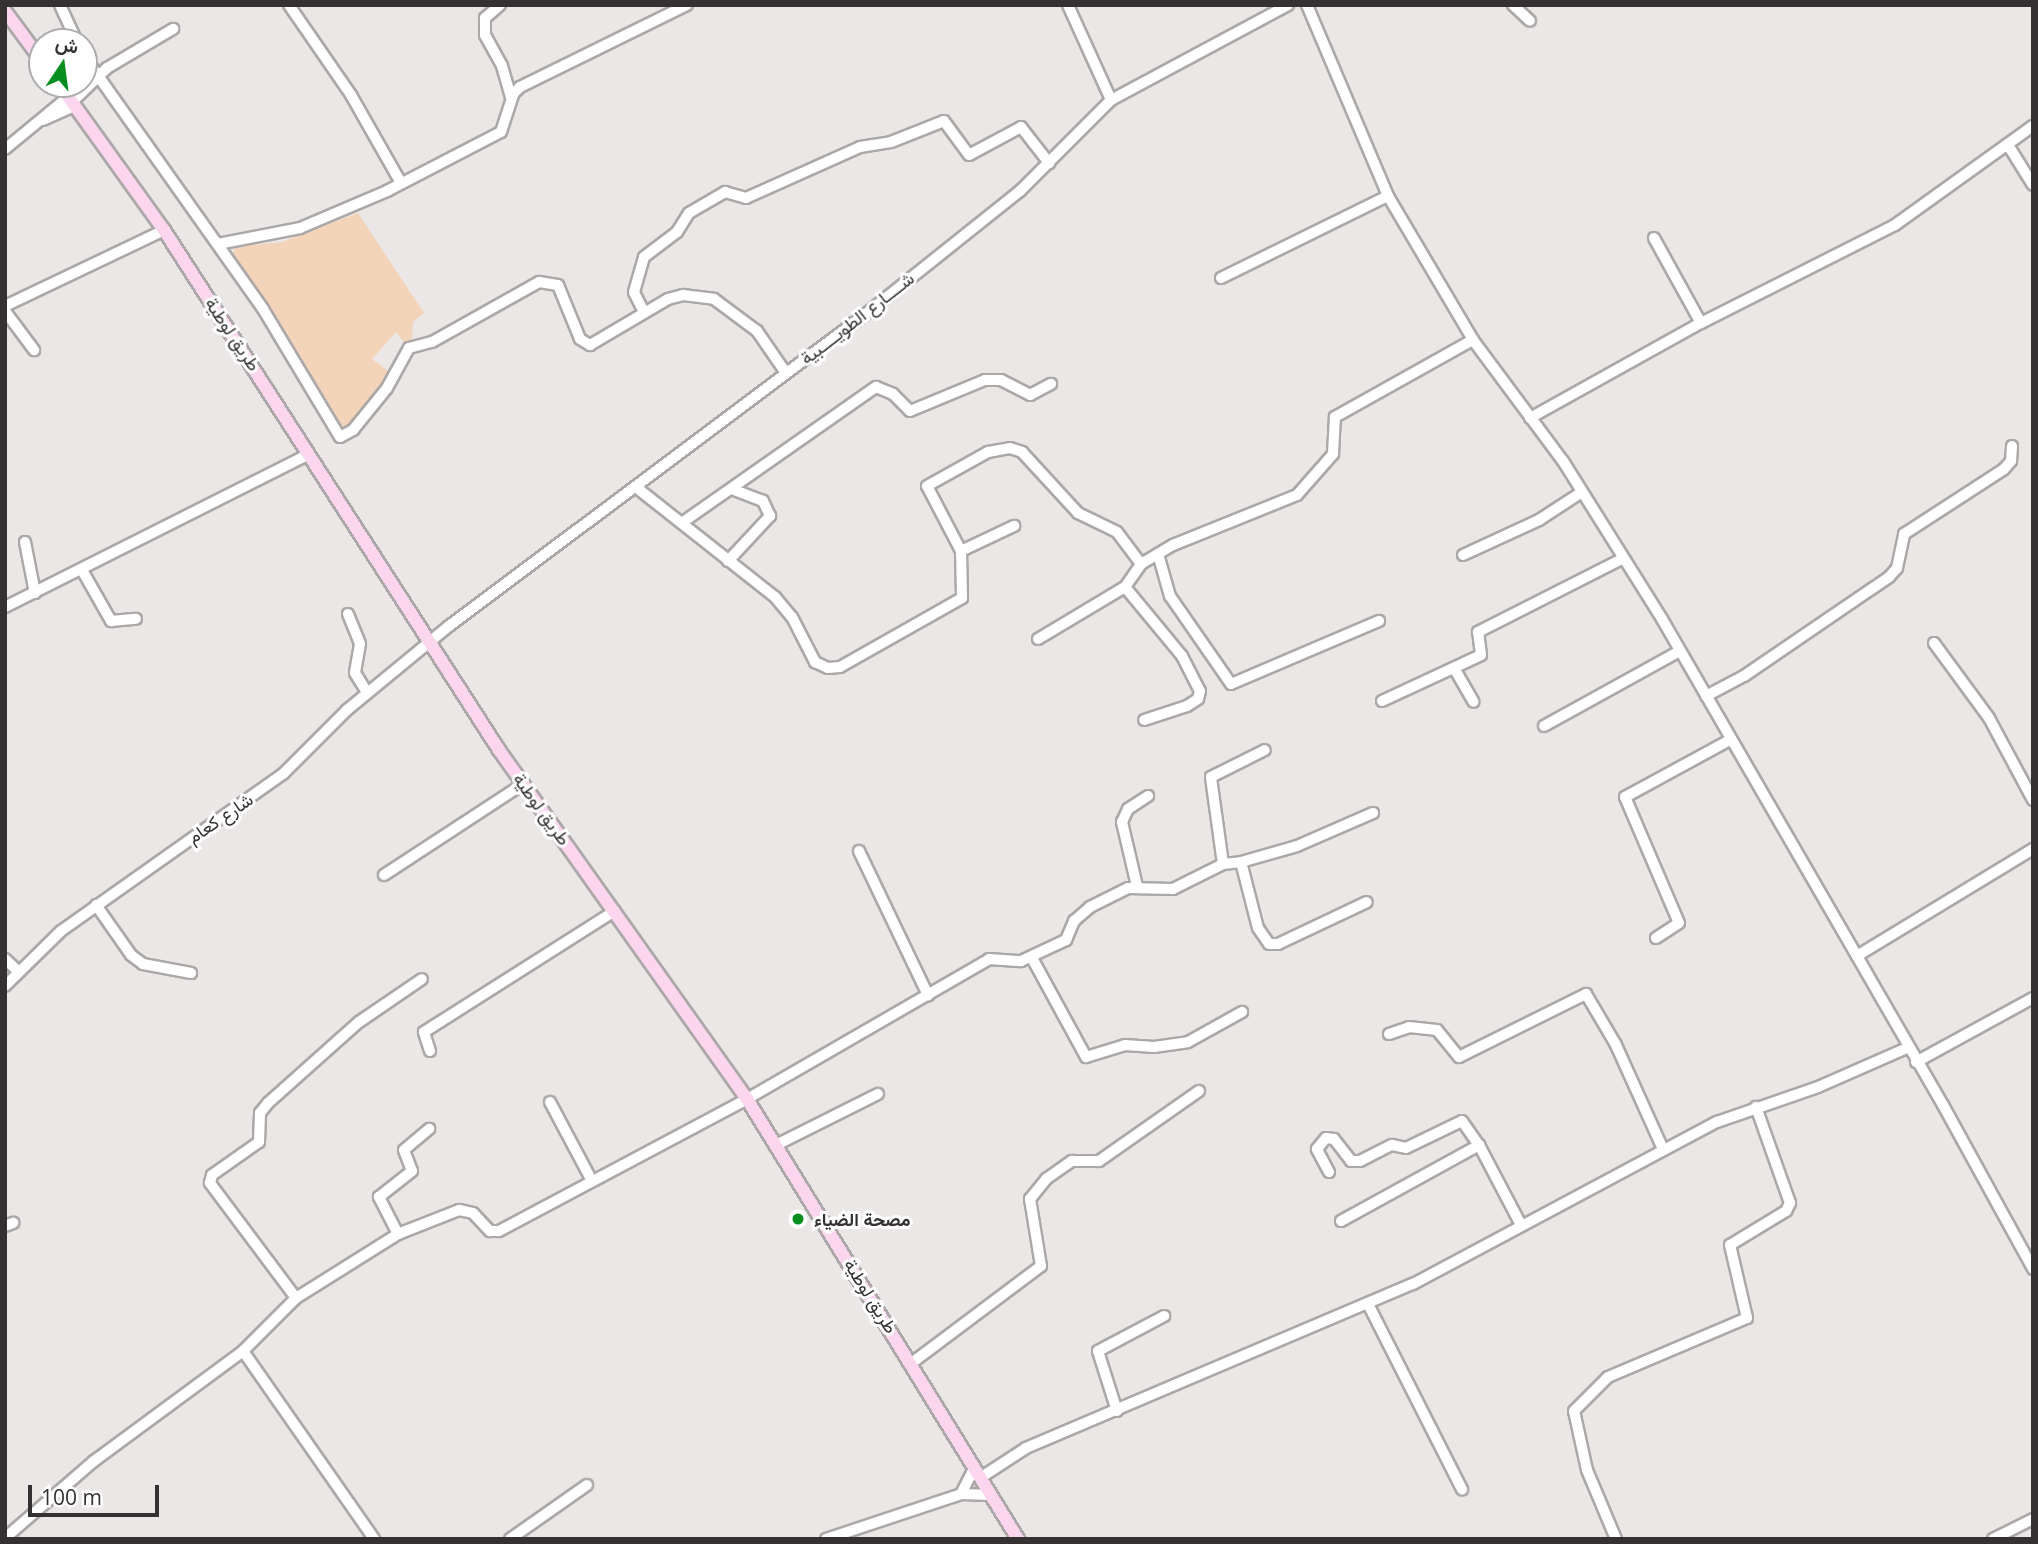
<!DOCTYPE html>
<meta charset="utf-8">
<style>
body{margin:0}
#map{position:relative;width:2038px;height:1544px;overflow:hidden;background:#ebe7e7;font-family:"Open Sans",Vazirmatn,sans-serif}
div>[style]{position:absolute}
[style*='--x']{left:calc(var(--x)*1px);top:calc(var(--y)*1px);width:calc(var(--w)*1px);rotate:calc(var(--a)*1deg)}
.green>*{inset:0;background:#f4d4b9}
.roads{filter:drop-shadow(2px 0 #aca8a8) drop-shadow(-2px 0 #aca8a8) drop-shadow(0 2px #aca8a8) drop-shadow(0 -2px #aca8a8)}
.minor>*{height:10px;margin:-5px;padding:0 5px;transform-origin:5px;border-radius:5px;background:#fff}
.major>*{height:12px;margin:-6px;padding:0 6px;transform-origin:6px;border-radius:6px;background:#fcd6ee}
.dots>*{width:19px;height:19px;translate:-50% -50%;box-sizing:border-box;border:4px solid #fff;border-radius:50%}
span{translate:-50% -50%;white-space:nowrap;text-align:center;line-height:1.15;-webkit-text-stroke:6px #fff;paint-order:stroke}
.street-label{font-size:18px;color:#333131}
.poi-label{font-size:18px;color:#333131;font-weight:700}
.left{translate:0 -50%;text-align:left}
.frame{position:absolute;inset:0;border:7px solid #333131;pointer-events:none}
.north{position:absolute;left:28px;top:28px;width:70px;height:70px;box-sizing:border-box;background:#fff;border:2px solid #adadad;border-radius:50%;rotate:13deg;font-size:19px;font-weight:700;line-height:28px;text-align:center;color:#333131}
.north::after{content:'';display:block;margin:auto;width:24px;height:32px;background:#068f1f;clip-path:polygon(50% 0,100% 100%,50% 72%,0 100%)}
.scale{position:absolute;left:28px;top:1485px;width:131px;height:32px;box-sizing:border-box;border:4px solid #333131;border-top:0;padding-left:9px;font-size:21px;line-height:24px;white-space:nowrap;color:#333131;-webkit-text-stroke:5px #fff;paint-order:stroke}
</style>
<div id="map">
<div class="green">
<div style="clip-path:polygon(358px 213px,424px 313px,413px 322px,412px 338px,406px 345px,396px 332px,372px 359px,391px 373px,342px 435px,233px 253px,236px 247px,282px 242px)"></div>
</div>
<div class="roads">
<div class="minor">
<div style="--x:60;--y:5;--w:41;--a:65.3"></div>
<div style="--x:289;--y:5;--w:109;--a:55.4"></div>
<div style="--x:351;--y:95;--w:101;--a:60.4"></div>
<div style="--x:500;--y:5;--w:20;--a:139"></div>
<div style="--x:485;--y:18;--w:17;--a:90"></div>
<div style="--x:485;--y:35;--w:35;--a:61"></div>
<div style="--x:502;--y:66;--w:33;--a:74"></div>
<div style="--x:1068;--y:5;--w:104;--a:65.6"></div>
<div style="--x:1307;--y:5;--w:207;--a:67"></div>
<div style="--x:1388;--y:196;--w:167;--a:59.4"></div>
<div style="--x:1473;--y:340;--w:151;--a:53.4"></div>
<div style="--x:1563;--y:461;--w:186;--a:57.9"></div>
<div style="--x:1662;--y:619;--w:561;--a:59.96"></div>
<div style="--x:1943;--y:1105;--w:187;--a:61.2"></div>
<div style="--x:1513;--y:5;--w:23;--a:43"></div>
<div style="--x:84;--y:56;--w:310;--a:54.7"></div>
<div style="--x:263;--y:309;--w:149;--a:59"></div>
<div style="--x:340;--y:437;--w:15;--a:-28"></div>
<div style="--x:353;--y:430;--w:54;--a:-51"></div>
<div style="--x:387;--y:388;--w:46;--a:-61.2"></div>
<div style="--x:409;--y:348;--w:24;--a:-15"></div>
<div style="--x:432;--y:342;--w:123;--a:-29.3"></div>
<div style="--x:539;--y:282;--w:19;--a:9"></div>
<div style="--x:558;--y:285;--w:58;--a:67.8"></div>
<div style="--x:580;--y:339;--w:12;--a:31"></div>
<div style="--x:590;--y:345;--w:91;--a:-30.5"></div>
<div style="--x:668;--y:299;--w:16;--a:-15"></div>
<div style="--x:683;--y:295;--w:31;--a:7"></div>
<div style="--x:714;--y:299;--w:54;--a:36.7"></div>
<div style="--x:757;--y:331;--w:51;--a:55.4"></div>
<div style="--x:72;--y:102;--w:49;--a:-44.2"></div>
<div style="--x:107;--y:68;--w:77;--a:-30.6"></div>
<div style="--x:43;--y:120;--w:35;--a:-24"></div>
<div style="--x:2008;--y:145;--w:47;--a:58"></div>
<div style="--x:5;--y:149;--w:82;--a:-39.5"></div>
<div style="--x:1654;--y:238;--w:97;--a:61.1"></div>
<div style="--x:218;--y:244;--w:84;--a:-11"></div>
<div style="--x:300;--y:228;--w:95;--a:-23"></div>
<div style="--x:387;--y:191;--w:128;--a:-27.4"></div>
<div style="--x:501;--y:132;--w:40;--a:-72"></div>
<div style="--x:513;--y:94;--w:10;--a:-45"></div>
<div style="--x:520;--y:87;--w:186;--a:-26.2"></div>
<div style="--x:1221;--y:278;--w:186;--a:-26.2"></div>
<div style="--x:5;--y:306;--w:176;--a:-25.5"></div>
<div style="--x:5;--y:311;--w:49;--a:53.4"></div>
<div style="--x:644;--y:312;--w:22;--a:-117"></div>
<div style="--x:634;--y:292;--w:36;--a:-74"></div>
<div style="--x:644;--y:257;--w:41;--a:-37.1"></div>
<div style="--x:677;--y:232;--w:22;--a:-58"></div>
<div style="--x:689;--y:213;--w:42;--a:-30.3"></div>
<div style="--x:725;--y:192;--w:22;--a:16"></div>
<div style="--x:746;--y:198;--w:125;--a:-24.1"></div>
<div style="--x:860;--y:147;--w:31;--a:-9"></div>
<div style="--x:891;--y:142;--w:57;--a:-21.6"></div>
<div style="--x:944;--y:121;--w:42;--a:53.7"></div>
<div style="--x:969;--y:155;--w:59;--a:-28.3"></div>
<div style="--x:1021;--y:127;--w:46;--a:52.1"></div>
<div style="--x:1530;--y:418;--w:196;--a:-29.1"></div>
<div style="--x:1701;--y:323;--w:217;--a:-26.8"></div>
<div style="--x:1895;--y:225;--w:170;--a:-35.7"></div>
<div style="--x:637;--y:488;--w:176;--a:38.3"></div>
<div style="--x:775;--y:597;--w:26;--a:50"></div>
<div style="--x:792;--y:617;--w:51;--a:62.9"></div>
<div style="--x:815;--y:662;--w:14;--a:25"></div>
<div style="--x:828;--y:668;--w:12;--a:-5"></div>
<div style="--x:840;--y:667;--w:140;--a:-29.5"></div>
<div style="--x:962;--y:598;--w:47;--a:-91.2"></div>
<div style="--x:961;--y:551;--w:59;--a:-25.3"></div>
<div style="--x:683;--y:522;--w:236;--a:-35"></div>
<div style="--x:876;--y:387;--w:18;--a:22"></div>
<div style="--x:893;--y:394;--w:24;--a:45"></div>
<div style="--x:910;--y:411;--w:81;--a:-22.5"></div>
<div style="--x:985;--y:380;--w:16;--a:0"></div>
<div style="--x:1001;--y:380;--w:33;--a:27"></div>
<div style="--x:1030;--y:395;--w:24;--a:-28"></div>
<div style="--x:25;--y:542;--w:52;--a:78.9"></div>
<div style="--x:961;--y:551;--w:73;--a:-117.6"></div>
<div style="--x:927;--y:486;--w:70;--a:-29.1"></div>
<div style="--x:988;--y:452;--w:22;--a:-10"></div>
<div style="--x:1010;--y:448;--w:13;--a:18"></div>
<div style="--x:1022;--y:452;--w:83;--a:47.4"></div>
<div style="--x:1078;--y:513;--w:43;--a:26"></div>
<div style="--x:1117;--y:532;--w:40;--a:53"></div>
<div style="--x:1158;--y:554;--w:44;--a:74.1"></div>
<div style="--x:1170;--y:596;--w:107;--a:55.3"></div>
<div style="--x:1231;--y:684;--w:161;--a:-23.1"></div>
<div style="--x:1463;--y:555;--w:84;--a:-24.7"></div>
<div style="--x:1539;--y:520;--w:51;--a:-33.1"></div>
<div style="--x:728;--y:561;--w:62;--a:-47"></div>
<div style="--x:770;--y:516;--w:17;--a:-115"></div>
<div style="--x:763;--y:501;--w:34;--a:-159"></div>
<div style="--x:82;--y:570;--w:59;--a:60.4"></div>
<div style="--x:111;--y:621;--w:25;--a:-5"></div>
<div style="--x:1125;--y:587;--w:89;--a:50.4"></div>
<div style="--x:1182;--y:656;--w:39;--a:63"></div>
<div style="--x:1200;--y:691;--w:8;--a:104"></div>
<div style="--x:1198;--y:699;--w:13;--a:148"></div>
<div style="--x:1187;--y:706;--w:45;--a:162"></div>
<div style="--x:5;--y:607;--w:340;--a:-26.7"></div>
<div style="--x:348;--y:614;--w:32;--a:68"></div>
<div style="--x:360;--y:644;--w:29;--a:100"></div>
<div style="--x:355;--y:673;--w:22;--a:58"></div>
<div style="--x:1038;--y:639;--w:101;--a:-30.9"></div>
<div style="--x:1125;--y:587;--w:28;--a:-55"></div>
<div style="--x:1141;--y:564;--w:37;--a:-31"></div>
<div style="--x:1173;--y:545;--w:134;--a:-22"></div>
<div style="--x:1297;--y:495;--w:55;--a:-48.7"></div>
<div style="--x:1333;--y:454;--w:37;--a:-87"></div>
<div style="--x:1335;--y:417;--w:158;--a:-29.2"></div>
<div style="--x:1934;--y:643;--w:93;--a:53.7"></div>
<div style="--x:1989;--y:718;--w:93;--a:61.8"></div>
<div style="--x:1454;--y:668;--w:39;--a:60"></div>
<div style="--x:1706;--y:696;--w:43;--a:-27.8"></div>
<div style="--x:1744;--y:676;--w:176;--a:-34.3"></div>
<div style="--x:1889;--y:577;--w:12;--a:-48"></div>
<div style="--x:1897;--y:568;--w:35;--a:-78"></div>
<div style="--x:1904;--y:534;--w:119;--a:-33"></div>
<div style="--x:2004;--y:469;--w:11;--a:-49"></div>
<div style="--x:2011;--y:461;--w:15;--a:-86"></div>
<div style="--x:1382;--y:701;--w:109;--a:-24.9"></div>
<div style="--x:1481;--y:655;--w:23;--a:-97"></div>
<div style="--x:1478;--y:632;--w:161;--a:-26.9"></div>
<div style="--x:1544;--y:726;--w:155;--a:-28.9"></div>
<div style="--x:859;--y:851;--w:160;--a:64.4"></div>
<div style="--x:1241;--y:862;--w:58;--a:-15.9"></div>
<div style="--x:1297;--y:846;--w:83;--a:-23.5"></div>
<div style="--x:1223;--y:864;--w:18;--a:-6"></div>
<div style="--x:1241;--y:862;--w:68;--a:75.6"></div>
<div style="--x:1258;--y:928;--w:19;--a:55"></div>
<div style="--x:1269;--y:944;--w:9;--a:0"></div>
<div style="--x:1278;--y:944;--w:98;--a:-25.3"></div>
<div style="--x:384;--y:875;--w:166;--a:-33.2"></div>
<div style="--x:1137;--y:886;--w:66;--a:-103.2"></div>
<div style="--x:1122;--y:822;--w:14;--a:-65"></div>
<div style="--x:1128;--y:809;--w:24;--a:-33"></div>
<div style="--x:96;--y:905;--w:61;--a:55"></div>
<div style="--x:131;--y:955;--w:15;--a:37"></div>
<div style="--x:143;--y:964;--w:49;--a:10.6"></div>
<div style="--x:1656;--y:938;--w:27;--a:-33"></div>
<div style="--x:1679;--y:923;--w:137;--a:-113.2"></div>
<div style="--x:1625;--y:797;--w:119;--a:-28.5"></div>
<div style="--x:1857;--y:956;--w:206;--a:-31.3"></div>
<div style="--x:1032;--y:958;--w:113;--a:61.4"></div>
<div style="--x:1086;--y:1057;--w:41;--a:-17.1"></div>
<div style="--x:1125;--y:1045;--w:29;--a:4"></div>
<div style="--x:1154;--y:1047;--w:34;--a:-8"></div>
<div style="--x:1188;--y:1042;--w:62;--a:-29.1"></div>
<div style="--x:5;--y:959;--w:19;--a:43"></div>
<div style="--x:5;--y:986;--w:78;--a:-44.5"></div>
<div style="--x:61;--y:931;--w:273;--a:-35.3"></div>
<div style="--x:284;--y:773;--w:89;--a:-45"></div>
<div style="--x:347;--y:710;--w:132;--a:-39.5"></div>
<div style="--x:449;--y:626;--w:522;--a:-36.83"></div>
<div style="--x:867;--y:313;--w:196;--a:-38.6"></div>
<div style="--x:1020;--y:191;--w:129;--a:-45"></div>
<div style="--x:1111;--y:100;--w:201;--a:-28.2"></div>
<div style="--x:1389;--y:1034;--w:21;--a:-19"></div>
<div style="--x:1409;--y:1027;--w:28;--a:6"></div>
<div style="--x:1437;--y:1030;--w:35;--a:51"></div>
<div style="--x:1459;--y:1057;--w:142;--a:-26.4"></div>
<div style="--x:1586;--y:994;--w:59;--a:59.5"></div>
<div style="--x:1616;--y:1045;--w:114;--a:65.7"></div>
<div style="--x:430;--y:1051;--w:20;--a:-108"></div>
<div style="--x:424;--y:1032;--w:226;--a:-32.4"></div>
<div style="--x:1916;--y:1062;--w:133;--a:-28.7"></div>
<div style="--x:550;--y:1102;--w:89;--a:62"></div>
<div style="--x:776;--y:1145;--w:114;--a:-26.6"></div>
<div style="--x:1329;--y:1172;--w:26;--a:-118"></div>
<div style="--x:1317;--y:1149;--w:14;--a:-51"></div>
<div style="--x:1326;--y:1138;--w:8;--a:7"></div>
<div style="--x:1334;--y:1139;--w:28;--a:52"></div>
<div style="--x:1351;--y:1161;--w:9;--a:0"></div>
<div style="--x:1360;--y:1161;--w:36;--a:-27"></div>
<div style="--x:1392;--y:1145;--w:14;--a:12"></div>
<div style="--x:1406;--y:1148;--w:62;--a:-25.7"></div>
<div style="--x:1462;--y:1121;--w:29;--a:55"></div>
<div style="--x:1341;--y:1221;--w:158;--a:-28.8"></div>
<div style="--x:1479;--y:1145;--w:90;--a:62.3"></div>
<div style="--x:5;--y:1226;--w:9;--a:-21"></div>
<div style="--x:398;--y:1234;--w:42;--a:-117.2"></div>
<div style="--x:379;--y:1197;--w:42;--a:-38.2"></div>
<div style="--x:412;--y:1171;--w:22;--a:-111"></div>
<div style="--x:404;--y:1150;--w:33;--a:-40"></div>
<div style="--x:296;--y:1298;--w:144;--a:-126.8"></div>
<div style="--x:210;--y:1183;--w:8;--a:-76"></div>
<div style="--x:212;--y:1175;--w:57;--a:-35.1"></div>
<div style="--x:259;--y:1142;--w:29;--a:-88"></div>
<div style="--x:260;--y:1113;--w:13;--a:-51"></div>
<div style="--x:268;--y:1103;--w:122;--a:-41.7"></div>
<div style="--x:359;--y:1022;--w:76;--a:-34.3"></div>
<div style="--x:1368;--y:1304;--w:208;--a:63.1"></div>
<div style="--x:243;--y:1351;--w:229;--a:55.1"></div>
<div style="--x:913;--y:1362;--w:160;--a:-36.9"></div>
<div style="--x:1041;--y:1266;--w:68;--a:-99.3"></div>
<div style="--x:1030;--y:1199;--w:26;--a:-51"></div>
<div style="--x:1046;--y:1179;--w:32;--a:-35"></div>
<div style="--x:1072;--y:1161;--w:27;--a:0"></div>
<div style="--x:1099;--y:1161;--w:122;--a:-35"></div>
<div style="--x:1117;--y:1411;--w:63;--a:-107.6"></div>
<div style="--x:1098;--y:1351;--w:75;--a:-27.9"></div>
<div style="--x:980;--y:1478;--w:55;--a:-33.1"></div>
<div style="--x:1026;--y:1448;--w:420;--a:-23"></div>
<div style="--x:1413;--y:1284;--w:344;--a:-28.1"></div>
<div style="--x:1717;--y:1122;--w:107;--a:-19.1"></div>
<div style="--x:1818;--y:1087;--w:99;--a:-23.7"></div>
<div style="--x:961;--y:1494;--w:29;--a:-63"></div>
<div style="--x:5;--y:1538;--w:118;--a:-40.9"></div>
<div style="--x:94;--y:1461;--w:185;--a:-36.4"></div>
<div style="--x:243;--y:1351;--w:75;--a:-45"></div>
<div style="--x:296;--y:1298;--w:120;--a:-32.1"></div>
<div style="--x:398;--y:1234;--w:66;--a:-21.5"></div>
<div style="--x:459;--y:1210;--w:14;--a:12"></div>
<div style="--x:473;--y:1213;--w:25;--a:47"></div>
<div style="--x:490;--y:1231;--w:9;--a:0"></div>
<div style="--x:499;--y:1231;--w:281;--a:-28"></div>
<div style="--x:747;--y:1099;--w:280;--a:-30"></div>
<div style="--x:989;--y:959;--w:32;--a:4"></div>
<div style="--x:1021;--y:961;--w:50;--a:-25"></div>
<div style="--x:1066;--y:940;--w:21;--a:-67"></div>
<div style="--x:1074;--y:921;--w:21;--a:-41"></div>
<div style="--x:1090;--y:907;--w:42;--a:-26.6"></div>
<div style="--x:1128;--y:888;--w:45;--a:1.3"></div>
<div style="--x:1173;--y:889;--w:56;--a:-26.6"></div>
<div style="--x:1223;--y:864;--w:88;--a:-97.9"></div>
<div style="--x:1211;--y:777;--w:60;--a:-26.6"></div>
<div style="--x:510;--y:1539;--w:94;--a:-35"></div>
<div style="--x:826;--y:1539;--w:142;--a:-18.4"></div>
<div style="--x:961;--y:1494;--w:30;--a:2"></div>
<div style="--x:1616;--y:1539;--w:75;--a:-112.8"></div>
<div style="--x:1587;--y:1470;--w:60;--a:-102.4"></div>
<div style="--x:1574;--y:1411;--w:48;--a:-45"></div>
<div style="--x:1608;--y:1377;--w:151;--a:-23"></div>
<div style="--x:1747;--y:1318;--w:75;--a:-103.1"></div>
<div style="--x:1730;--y:1245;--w:66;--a:-31.3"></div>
<div style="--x:1786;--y:1211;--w:9;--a:-63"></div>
<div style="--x:1790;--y:1203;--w:102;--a:-109.5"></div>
<div style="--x:1993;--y:1539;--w:45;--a:-26.6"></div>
</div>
<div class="major">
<div style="--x:5;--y:11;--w:62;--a:53.5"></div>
<div style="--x:59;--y:84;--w:180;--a:54.3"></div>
<div style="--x:164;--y:230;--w:619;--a:57.21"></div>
<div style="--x:499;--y:750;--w:428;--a:54.6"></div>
<div style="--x:747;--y:1099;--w:517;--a:58.37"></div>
</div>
</div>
<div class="dots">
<div style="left:798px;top:1219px;background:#068f1f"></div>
</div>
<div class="street-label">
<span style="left:857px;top:318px;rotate:-38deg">شــــارع الطويــــبية</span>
<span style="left:233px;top:334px;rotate:56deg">طريق لوطية</span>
<span style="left:542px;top:809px;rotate:54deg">طريق لوطية</span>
<span style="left:220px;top:818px;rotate:-34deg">شارع كعام</span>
<span style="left:871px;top:1296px;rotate:58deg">طريق لوطية</span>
</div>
<div class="poi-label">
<span class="left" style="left:814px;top:1219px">مصحة الضياء</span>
</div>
<div class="frame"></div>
<div class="north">ش</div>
<div class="scale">100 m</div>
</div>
